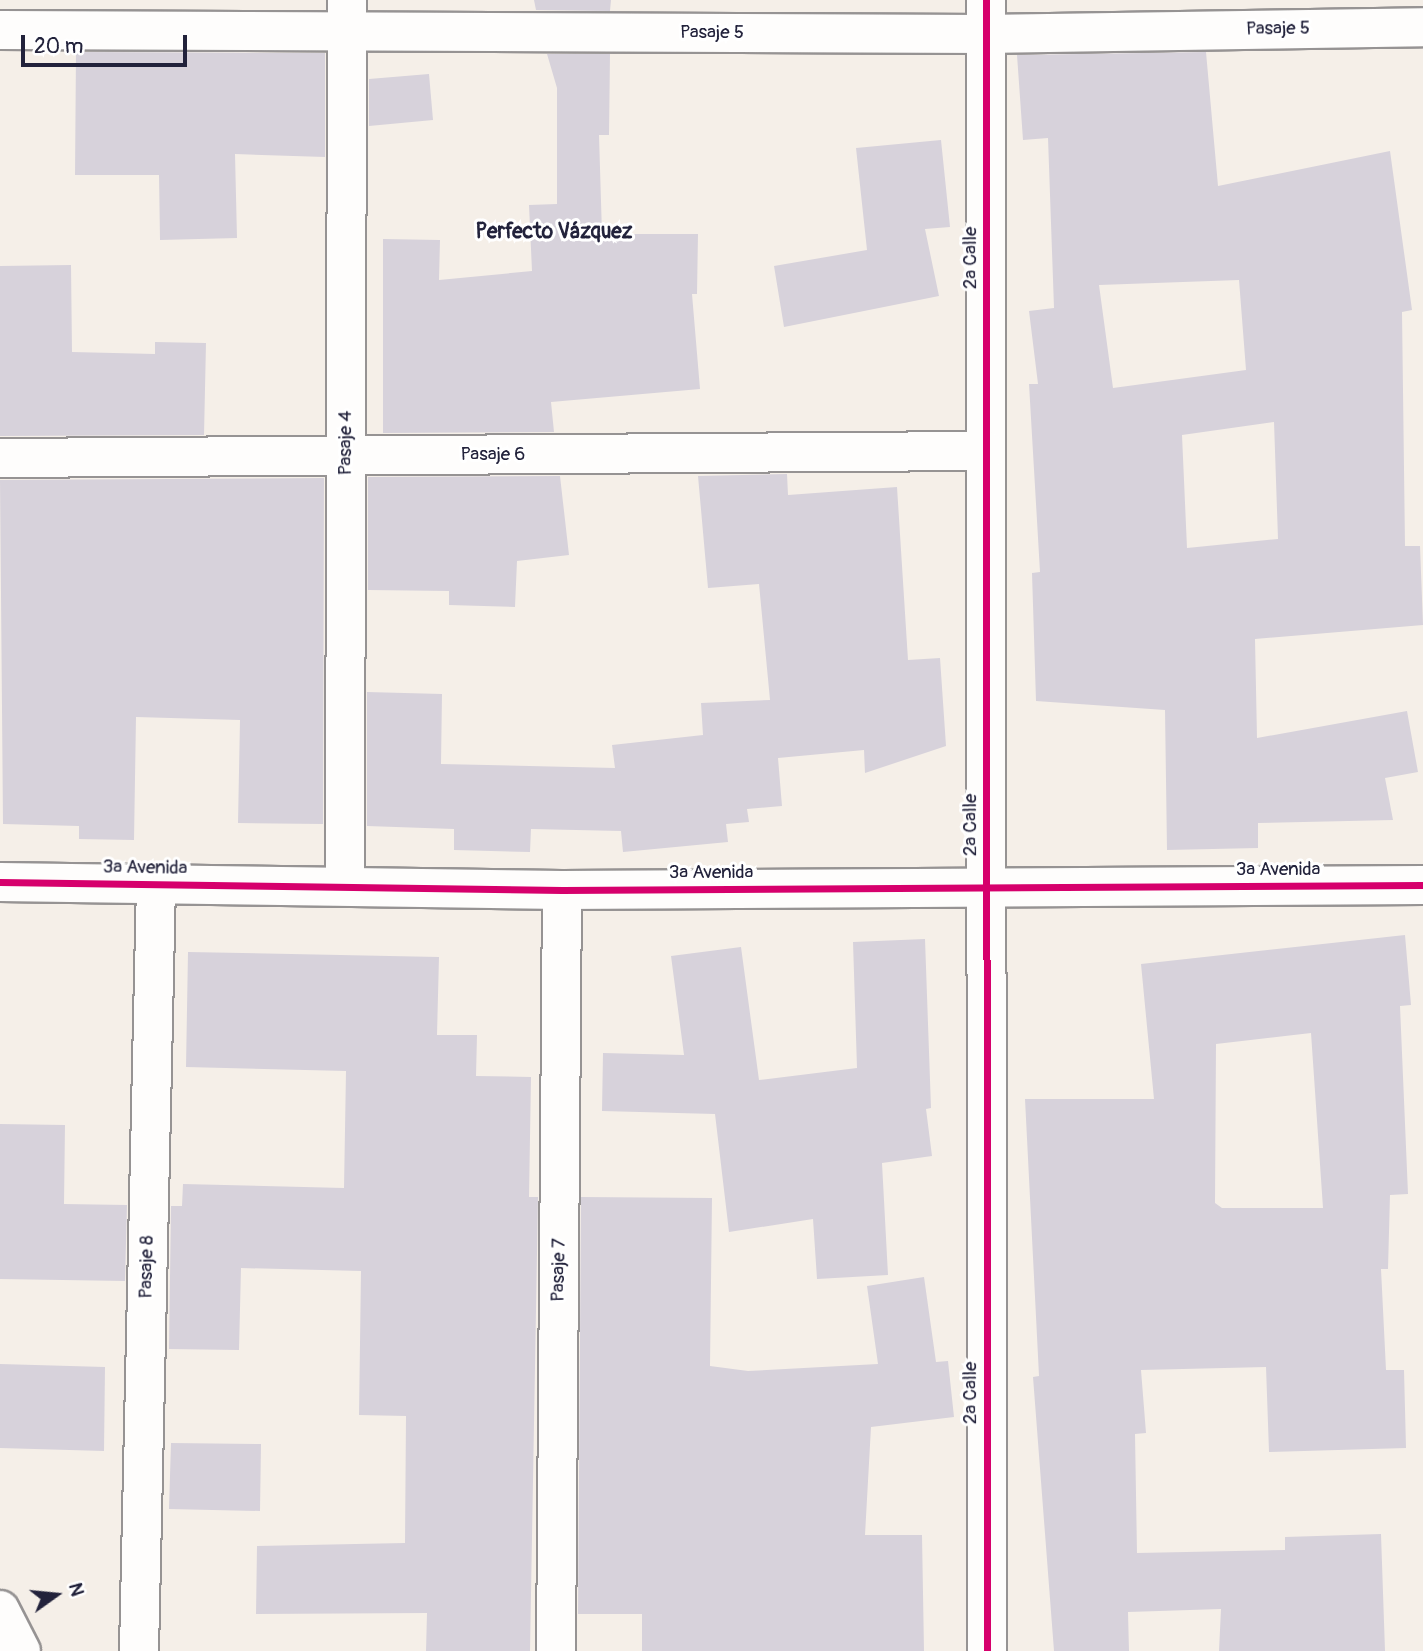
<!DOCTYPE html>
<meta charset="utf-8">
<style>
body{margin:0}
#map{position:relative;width:1423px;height:1651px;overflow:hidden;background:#f5efe8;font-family:Pangolin,sans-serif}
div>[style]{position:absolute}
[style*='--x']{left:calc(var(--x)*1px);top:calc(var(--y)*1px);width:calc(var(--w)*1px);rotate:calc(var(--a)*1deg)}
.building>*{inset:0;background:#d7d2db}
.roads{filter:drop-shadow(2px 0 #969393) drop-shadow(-2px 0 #969393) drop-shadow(0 2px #969393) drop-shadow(0 -2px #969393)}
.minor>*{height:38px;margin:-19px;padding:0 19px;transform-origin:19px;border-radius:19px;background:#fefdfc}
.cycleway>*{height:7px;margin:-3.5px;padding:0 3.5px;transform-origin:3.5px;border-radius:3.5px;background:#d6006c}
span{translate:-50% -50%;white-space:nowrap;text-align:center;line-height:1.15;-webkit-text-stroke:6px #fff;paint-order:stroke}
.street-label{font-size:19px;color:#22223b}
.neighbourhood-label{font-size:21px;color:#22223b;font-weight:700}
.north{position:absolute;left:21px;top:1560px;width:70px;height:70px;-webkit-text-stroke:5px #fff;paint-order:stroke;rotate:75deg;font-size:19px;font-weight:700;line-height:28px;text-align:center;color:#22223b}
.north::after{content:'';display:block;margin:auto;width:24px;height:32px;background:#22223b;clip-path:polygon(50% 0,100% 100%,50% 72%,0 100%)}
.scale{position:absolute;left:21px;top:35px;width:166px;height:32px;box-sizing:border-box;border:4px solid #22223b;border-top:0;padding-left:9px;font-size:21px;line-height:24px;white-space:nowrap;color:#22223b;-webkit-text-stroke:5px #fff;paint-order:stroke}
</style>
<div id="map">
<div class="building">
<div style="clip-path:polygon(534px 0,611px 0,610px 11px,536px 10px)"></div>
<div style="clip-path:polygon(76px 52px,325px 53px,325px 157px,235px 154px,237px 238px,160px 240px,159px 175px,75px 175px)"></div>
<div style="clip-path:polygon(evenodd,1206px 52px,1218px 186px,1390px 151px,1412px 310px,1402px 312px,1405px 546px,1420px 546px,1423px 625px,1255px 639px,1257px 738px,1407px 711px,1418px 772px,1385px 778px,1393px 820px,1258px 823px,1258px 848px,1167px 850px,1165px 710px,1036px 701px,1032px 573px,1040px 572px,1029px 384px,1038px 384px,1029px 311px,1054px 308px,1048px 138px,1023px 140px,1017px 55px,1206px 52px,1239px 280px,1246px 370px,1113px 388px,1099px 285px,1239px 280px,1206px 52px,1274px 422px,1278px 539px,1187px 548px,1182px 435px,1274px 422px)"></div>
<div style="clip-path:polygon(547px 54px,610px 54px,609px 135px,599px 135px,602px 234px,698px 234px,697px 294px,692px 294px,700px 389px,551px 402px,554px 432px,383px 433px,383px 239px,440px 240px,439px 280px,532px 271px,529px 205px,557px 204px,557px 88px)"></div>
<div style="clip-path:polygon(429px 74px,433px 120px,369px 126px,369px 79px)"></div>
<div style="clip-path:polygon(941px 140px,950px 227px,925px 229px,939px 296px,784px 327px,774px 266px,867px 250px,856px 148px)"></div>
<div style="clip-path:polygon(71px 265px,72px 352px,155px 354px,155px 342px,206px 343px,204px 435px,0 436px,0 266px)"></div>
<div style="clip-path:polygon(787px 474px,788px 495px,897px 487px,908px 660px,940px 658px,946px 746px,865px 773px,864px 750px,778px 758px,782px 806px,747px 809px,749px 822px,726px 824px,728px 842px,623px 852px,621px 831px,531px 829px,530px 852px,454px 850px,454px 829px,367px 826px,367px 692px,442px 694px,441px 764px,615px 768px,612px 745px,703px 735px,701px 703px,770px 700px,759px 584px,708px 588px,698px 476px)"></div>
<div style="clip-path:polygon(560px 476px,569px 555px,517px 561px,515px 607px,449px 605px,449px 591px,368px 590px,368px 477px)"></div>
<div style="clip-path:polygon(324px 478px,323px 824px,238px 823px,240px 720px,136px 717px,134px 840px,79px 839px,79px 826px,3px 824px,0 480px)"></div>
<div style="clip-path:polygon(evenodd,1405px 935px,1411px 1005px,1400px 1006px,1408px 1194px,1390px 1195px,1388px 1269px,1381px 1269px,1386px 1370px,1404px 1370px,1406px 1448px,1269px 1452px,1266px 1367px,1141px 1370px,1146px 1433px,1135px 1434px,1137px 1553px,1285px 1550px,1285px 1537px,1381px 1534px,1385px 1651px,1219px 1651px,1221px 1609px,1128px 1612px,1129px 1651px,1054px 1651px,1033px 1377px,1039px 1376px,1025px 1099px,1154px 1099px,1141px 964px,1405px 935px,1311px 1033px,1323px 1208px,1222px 1208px,1215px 1203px,1216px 1044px,1311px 1033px)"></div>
<div style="clip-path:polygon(925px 939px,931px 1108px,926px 1109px,932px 1156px,882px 1163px,888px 1275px,817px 1279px,813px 1219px,729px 1232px,715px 1114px,602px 1111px,603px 1053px,684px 1055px,671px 956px,741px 947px,759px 1080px,857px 1068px,853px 942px)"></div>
<div style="clip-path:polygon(188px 952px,439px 957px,437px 1035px,477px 1035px,476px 1076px,531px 1077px,529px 1197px,538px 1197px,530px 1651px,426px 1651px,427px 1613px,256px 1614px,257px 1546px,405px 1543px,406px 1416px,359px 1415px,361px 1271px,241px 1268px,239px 1350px,169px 1349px,171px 1206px,182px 1206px,183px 1184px,344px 1188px,346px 1071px,186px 1067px)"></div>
<div style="clip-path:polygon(0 1124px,65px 1125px,64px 1204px,127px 1205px,125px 1281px,0 1279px)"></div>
<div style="clip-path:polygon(581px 1197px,712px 1198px,710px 1366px,748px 1371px,878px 1364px,867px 1286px,924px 1277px,936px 1362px,948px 1361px,954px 1417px,871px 1427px,865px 1535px,922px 1535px,924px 1651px,642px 1651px,642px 1614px,578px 1614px)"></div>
<div style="clip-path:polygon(0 1364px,105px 1367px,104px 1451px,0 1448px)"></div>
<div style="clip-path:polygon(171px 1443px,261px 1444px,260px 1511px,169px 1509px)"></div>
</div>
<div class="roads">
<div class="minor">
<div style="--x:986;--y:0;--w:1651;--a:89.97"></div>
<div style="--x:0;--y:30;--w:986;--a:0.23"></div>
<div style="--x:986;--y:34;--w:437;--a:-0.9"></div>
<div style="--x:0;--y:458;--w:986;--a:-0.41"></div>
<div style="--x:0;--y:882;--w:562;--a:0.82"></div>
<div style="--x:562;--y:890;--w:861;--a:-0.33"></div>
<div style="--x:345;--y:886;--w:886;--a:-89.87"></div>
<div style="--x:0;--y:1610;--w:46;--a:62.9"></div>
<div style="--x:139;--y:1651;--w:767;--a:-88.73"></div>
<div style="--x:556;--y:1651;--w:761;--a:-89.55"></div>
</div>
</div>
<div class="cycleway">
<div style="--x:986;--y:0;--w:1651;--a:89.97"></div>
<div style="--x:0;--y:882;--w:562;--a:0.82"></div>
<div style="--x:562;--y:890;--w:861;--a:-0.33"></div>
</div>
<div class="street-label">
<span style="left:1278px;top:29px;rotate:-1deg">Pasaje 5</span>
<span style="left:712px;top:33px">Pasaje 5</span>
<span style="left:971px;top:258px;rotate:-90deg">2a Calle</span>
<span style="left:346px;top:443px;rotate:-90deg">Pasaje 4</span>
<span style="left:493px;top:455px">Pasaje 6</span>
<span style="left:971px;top:825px;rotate:-90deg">2a Calle</span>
<span style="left:145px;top:868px;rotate:1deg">3a Avenida</span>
<span style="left:1278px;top:870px">3a Avenida</span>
<span style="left:711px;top:873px">3a Avenida</span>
<span style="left:147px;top:1267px;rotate:-89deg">Pasaje 8</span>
<span style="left:559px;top:1270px;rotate:-89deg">Pasaje 7</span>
<span style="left:971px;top:1393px;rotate:-90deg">2a Calle</span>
</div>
<div class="neighbourhood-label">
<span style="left:554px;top:232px">Perfecto Vázquez</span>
</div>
<div class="north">N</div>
<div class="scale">20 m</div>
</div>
